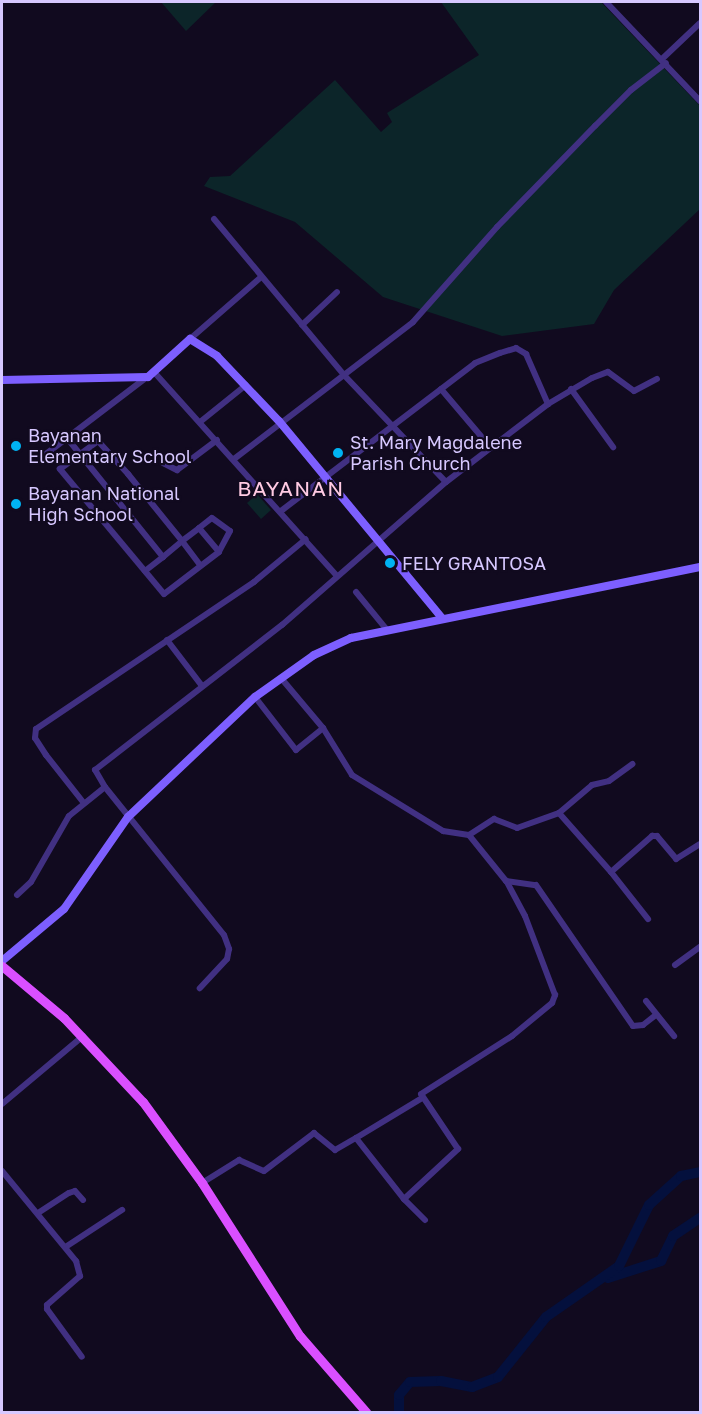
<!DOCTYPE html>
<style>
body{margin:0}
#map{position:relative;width:702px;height:1414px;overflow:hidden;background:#110a1f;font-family:"Golos Text",sans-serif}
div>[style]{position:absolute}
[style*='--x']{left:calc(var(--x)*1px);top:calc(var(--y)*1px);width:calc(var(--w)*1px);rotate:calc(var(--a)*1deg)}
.green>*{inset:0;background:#0c2529}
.river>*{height:10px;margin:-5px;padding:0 5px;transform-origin:5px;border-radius:5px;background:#04103d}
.street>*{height:6px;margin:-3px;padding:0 3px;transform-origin:3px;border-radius:3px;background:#413082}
.secondary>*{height:8px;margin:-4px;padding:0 4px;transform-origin:4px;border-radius:4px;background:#7d5fff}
.primary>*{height:9px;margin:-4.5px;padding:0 4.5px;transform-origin:4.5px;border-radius:4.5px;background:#da4fff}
.dots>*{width:16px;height:16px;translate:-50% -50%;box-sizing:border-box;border:3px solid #110a1f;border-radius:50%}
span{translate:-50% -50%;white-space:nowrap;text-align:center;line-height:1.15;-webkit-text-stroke:4.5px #110a1f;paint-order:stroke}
.poi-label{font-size:18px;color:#d7c8ff}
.left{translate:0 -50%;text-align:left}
.quarter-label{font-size:21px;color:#ffcae3;letter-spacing:1.5px}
.frame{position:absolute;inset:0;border:3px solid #d7c8ff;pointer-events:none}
</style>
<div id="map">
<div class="green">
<div style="clip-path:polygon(161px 2px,216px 2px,186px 31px)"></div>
<div style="clip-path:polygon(441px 2px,601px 2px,700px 106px,700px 209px,614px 290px,594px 324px,502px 336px,383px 297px,295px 222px,204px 186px,210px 177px,230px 176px,335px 80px,381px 132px,392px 122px,387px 113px,479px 55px)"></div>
<div style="clip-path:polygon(257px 494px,271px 510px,261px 519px,247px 503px)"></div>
</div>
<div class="river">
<div style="--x:608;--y:1278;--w:56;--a:-17.8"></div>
<div style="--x:661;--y:1261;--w:28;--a:-64"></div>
<div style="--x:673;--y:1236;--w:32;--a:-34"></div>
<div style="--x:399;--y:1412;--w:17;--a:-90"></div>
<div style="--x:399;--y:1395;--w:17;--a:-50"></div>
<div style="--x:410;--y:1382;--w:31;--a:-2"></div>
<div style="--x:441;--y:1381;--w:32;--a:11"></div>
<div style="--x:472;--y:1387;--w:28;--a:-21"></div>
<div style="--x:498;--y:1377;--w:77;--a:-51.3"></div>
<div style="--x:546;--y:1317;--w:89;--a:-34.9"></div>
<div style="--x:619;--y:1266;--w:68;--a:-63.8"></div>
<div style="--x:649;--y:1205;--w:43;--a:-42.2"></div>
<div style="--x:681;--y:1176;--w:19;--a:-12"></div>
</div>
<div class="street">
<div style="--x:606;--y:2;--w:137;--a:46.5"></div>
<div style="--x:662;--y:59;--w:52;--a:-43.5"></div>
<div style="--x:214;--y:219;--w:202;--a:50.2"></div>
<div style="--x:343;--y:374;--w:149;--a:46.4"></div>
<div style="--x:302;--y:325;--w:48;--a:-43.3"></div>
<div style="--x:190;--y:339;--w:94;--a:-41.1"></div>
<div style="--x:154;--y:372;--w:274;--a:48.1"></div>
<div style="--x:441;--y:389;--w:77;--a:49.7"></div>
<div style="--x:571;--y:389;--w:72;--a:54.1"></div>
<div style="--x:200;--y:422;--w:59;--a:-38.8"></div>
<div style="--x:67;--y:438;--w:153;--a:51.1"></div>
<div style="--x:42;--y:457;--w:132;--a:-37.3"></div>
<div style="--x:234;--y:459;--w:225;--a:-37.4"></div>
<div style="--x:413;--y:322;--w:127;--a:-48.5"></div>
<div style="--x:497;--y:227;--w:141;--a:-45.9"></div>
<div style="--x:595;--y:126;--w:51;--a:-45"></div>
<div style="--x:631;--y:90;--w:44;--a:-37.6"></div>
<div style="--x:163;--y:463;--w:16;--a:27"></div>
<div style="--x:177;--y:470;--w:50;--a:-36.9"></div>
<div style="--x:281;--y:511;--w:244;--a:-37.3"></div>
<div style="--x:475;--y:363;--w:27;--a:-22"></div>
<div style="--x:500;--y:353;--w:17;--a:-17"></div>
<div style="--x:516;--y:348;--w:12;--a:31"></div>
<div style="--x:526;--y:354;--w:55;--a:66.3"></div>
<div style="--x:199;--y:528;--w:31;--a:50"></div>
<div style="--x:145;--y:571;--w:23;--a:-38"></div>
<div style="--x:163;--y:557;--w:25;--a:-40"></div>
<div style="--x:182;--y:541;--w:21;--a:-37"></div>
<div style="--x:199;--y:528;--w:16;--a:-38"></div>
<div style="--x:212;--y:518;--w:22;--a:36"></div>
<div style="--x:230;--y:531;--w:24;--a:118"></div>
<div style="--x:219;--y:552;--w:69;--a:142.6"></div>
<div style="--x:164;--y:594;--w:163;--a:-129.8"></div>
<div style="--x:60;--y:469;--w:47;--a:-36.4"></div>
<div style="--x:98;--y:441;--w:45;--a:47.7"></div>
<div style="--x:128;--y:474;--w:86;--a:51.1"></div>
<div style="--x:182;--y:541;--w:30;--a:53"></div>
<div style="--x:356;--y:592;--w:49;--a:50.8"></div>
<div style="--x:167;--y:640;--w:58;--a:52.7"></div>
<div style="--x:281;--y:678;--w:65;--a:50"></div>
<div style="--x:323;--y:728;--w:55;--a:58.3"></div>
<div style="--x:352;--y:775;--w:107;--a:31.6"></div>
<div style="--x:443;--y:831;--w:26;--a:9"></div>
<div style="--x:469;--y:835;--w:30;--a:-33"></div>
<div style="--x:494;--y:819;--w:25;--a:21"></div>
<div style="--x:517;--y:828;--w:45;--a:-19.7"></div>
<div style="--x:559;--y:813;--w:79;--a:48.6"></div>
<div style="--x:611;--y:872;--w:55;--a:-41.3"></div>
<div style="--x:652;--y:836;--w:5;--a:0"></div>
<div style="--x:657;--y:836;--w:30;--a:50"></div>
<div style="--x:676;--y:859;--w:28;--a:-32"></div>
<div style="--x:255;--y:697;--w:67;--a:52.3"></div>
<div style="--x:296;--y:750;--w:35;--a:-39"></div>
<div style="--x:105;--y:787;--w:190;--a:51.2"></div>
<div style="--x:224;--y:935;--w:15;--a:70"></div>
<div style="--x:229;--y:949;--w:10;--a:101"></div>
<div style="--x:227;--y:959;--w:40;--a:133"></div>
<div style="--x:83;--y:802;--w:60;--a:-128.2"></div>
<div style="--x:46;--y:755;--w:20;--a:-123"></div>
<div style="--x:35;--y:738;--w:9;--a:-84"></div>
<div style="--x:36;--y:729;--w:263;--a:-34"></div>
<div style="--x:254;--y:582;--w:67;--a:-39.6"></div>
<div style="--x:559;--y:813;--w:43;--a:-40.3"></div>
<div style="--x:592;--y:785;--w:17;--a:-13"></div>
<div style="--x:609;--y:781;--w:29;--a:-36"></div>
<div style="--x:611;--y:872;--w:60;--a:51.8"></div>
<div style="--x:506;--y:881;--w:30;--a:8"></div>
<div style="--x:536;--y:885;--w:171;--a:55.5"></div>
<div style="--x:633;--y:1026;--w:10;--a:-6"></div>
<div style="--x:643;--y:1025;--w:16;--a:-38"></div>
<div style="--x:17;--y:895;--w:19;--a:-43"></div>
<div style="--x:31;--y:882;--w:76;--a:-60.1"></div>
<div style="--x:69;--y:816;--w:46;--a:-38.9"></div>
<div style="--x:105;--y:787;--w:20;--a:-120"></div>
<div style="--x:95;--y:770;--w:237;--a:-37.8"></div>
<div style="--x:282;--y:625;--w:218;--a:-41.1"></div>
<div style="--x:446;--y:482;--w:128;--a:-37.4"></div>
<div style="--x:548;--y:404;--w:51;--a:-30.6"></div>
<div style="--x:592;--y:378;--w:17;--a:-21"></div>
<div style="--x:608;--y:372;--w:32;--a:36"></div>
<div style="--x:634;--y:391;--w:26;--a:-28"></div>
<div style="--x:675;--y:965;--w:31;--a:-36"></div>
<div style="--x:646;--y:1001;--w:45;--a:51.3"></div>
<div style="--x:2;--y:1104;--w:106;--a:-40"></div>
<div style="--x:356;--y:1138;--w:77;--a:-31.2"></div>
<div style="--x:2;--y:1171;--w:117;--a:50.6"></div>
<div style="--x:76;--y:1261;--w:16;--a:75"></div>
<div style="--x:80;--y:1276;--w:44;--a:138.7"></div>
<div style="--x:47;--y:1305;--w:4;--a:90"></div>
<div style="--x:47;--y:1309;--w:59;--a:53.9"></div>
<div style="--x:202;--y:1183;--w:44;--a:-31.9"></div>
<div style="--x:239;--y:1160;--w:27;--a:24"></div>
<div style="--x:264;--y:1171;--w:63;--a:-37.2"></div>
<div style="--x:314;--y:1133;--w:27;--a:39"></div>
<div style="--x:335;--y:1150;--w:24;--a:-30"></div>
<div style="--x:356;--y:1138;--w:78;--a:51.8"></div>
<div style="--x:38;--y:1213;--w:37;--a:-33"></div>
<div style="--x:69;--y:1193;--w:6;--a:-18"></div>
<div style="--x:75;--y:1191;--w:12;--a:48"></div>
<div style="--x:425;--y:1220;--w:30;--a:-135"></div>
<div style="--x:404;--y:1199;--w:74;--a:-42.8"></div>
<div style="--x:458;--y:1149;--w:66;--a:-123.9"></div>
<div style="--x:421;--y:1094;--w:108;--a:-32.5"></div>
<div style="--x:512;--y:1036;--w:52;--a:-39.5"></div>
<div style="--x:552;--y:1003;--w:9;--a:-69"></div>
<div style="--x:555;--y:995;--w:85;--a:-110.8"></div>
<div style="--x:525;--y:916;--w:40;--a:-118"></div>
<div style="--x:506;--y:881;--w:59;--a:-128.8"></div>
<div style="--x:67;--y:1246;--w:66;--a:-33.2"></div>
</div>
<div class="secondary">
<div style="--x:2;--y:380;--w:146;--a:-1.2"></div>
<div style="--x:148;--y:377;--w:57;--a:-42.1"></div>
<div style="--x:190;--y:339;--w:32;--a:32"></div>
<div style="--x:217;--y:356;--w:90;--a:46.4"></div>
<div style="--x:279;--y:421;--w:256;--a:50.4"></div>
<div style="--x:2;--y:961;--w:81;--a:-40"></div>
<div style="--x:64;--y:909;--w:112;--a:-55.2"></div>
<div style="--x:128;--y:817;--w:175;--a:-43.4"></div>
<div style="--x:255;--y:697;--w:72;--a:-35.4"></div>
<div style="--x:314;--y:655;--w:41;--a:-24.7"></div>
<div style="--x:351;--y:638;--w:356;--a:-11.5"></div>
</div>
<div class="primary">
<div style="--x:2;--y:966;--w:81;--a:40"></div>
<div style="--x:64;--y:1018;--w:115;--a:46.8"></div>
<div style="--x:143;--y:1102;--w:100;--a:53.9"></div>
<div style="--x:202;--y:1183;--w:182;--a:57.4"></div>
<div style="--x:300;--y:1336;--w:101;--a:49"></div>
</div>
<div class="dots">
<div style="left:16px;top:446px;background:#00b3f3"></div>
<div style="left:338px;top:453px;background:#00b3f3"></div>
<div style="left:16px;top:504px;background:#00b3f3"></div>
<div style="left:390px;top:563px;background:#00b3f3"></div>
</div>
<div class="poi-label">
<span class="left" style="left:28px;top:446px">Bayanan<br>Elementary School</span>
<span class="left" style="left:350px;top:453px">St. Mary Magdalene<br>Parish Church</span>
<span class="left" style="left:28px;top:504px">Bayanan National<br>High School</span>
<span class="left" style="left:402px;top:563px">FELY GRANTOSA</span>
</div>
<div class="quarter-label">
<span style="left:291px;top:488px">BAYANAN</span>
</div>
<div class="frame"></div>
</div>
